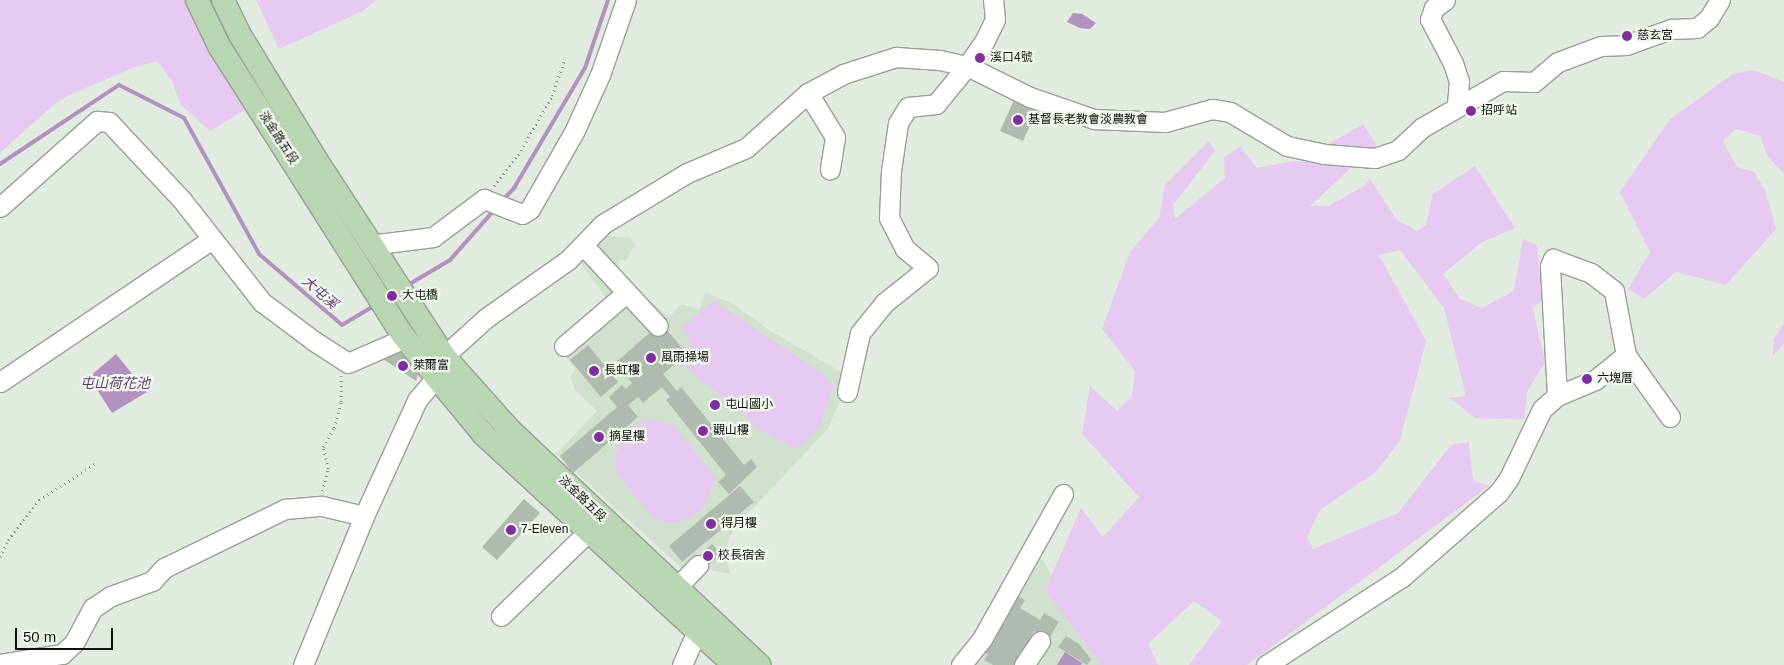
<!DOCTYPE html>
<meta charset="utf-8">
<style>
body{margin:0}
#map{position:relative;width:1784px;height:665px;overflow:hidden;background:#e2ebe0;font-family:Arial,"Noto Sans TC",sans-serif}
div>[style]{position:absolute}
[style*='--x']{left:calc(var(--x)*1px);top:calc(var(--y)*1px);width:calc(var(--w)*1px);rotate:calc(var(--a)*1deg)}
.built>*{inset:0;background:#d2e0cf}
.green>*{inset:0;background:#e6caf2}
.water>*{inset:0;background:#b293c0}
.stream>*{height:4px;margin:-2px;padding:0 2px;transform-origin:2px;border-radius:2px;background:#b293c0}
.building>*{inset:0;background:#b1bab0}
.path>*{height:2.5px;margin-top:-1.25px;transform-origin:0;background:repeating-linear-gradient(90deg,#8d938c 0 1px,transparent 0 5px)}
.roads{filter:drop-shadow(1px 0 #98a096) drop-shadow(-1px 0 #98a096) drop-shadow(0 1px #98a096) drop-shadow(0 -1px #98a096)}
.minor>*{height:19px;margin:-9.5px;padding:0 9.5px;transform-origin:9.5px;border-radius:9.5px;background:#fff}
.major>*{height:22px;margin:-11px;padding:0 11px;transform-origin:11px;border-radius:11px;background:#b9d6b2}
.dots>*{width:14px;height:14px;translate:-50% -50%;box-sizing:border-box;border:2px solid #f0f8ed;border-radius:50%}
span{translate:-50% -50%;white-space:nowrap;text-align:center;line-height:1.15;-webkit-text-stroke:4.5px #f0f8ed;paint-order:stroke}
.poi-label{font-size:12px;color:#10120f}
.left{translate:0 -50%;text-align:left}
.street-label{font-size:12px;color:#10120f}
.water-label{font-size:14px;color:#633b74;font-style:italic}
.scale{position:absolute;left:15px;top:628px;width:98px;height:22px;box-sizing:border-box;border:2px solid #10120f;border-top:0;padding-left:6px;font-size:15px;line-height:18px;white-space:nowrap;color:#10120f;-webkit-text-stroke:4px #f0f8ed;paint-order:stroke}
</style>
<div id="map">
<div class="built">
<div style="clip-path:polygon(598px 235px,630px 238px,635px 245px,625px 261px,621px 259px,613px 271px,669px 317px,682px 304px,700px 310px,705px 293px,730px 302px,769px 330px,843px 373px,841px 399px,828px 429px,734px 528px,723px 553px,731px 574px,708px 570px,697px 582px,556px 454px,597px 411px,575px 390px,570px 376px,576px 370px,556px 346px,608px 300px,577px 258px)"></div>
<div style="clip-path:polygon(1038px 553px,1105px 660px,1120px 665px,966px 665px)"></div>
</div>
<div class="green">
<div style="clip-path:polygon(0 0,190px 0,251px 106px,210px 131px,181px 105px,172px 81px,157px 61px,132px 68px,67px 96px,53px 105px,0 153px)"></div>
<div style="clip-path:polygon(256px 0,376px 0,363px 11px,279px 49px)"></div>
<div style="clip-path:polygon(1754px 70px,1784px 82px,1784px 174px,1767px 155px,1760px 136px,1736px 129px,1723px 141px,1737px 167px,1754px 172px,1765px 190px,1776px 229px,1726px 285px,1676px 272px,1644px 299px,1628px 289px,1650px 252px,1620px 192px,1670px 119px,1733px 74px)"></div>
<div style="clip-path:polygon(1363px 124px,1379px 149px,1322px 148px)"></div>
<div style="clip-path:polygon(1209px 141px,1215px 151px,1173px 205px,1175px 219px,1225px 178px,1224px 158px,1240px 146px,1257px 168px,1294px 161px,1353px 166px,1310px 206px,1328px 206px,1363px 187px,1370px 179px,1396px 219px,1417px 231px,1426px 225px,1433px 194px,1475px 166px,1515px 228px,1482px 242px,1443px 274px,1460px 299px,1482px 308px,1514px 291px,1523px 239px,1537px 245px,1543px 299px,1533px 308px,1545px 362px,1527px 392px,1524px 419px,1475px 418px,1450px 398px,1466px 396px,1444px 308px,1400px 250px,1379px 255px,1426px 341px,1400px 440px,1377px 471px,1320px 510px,1307px 537px,1313px 549px,1398px 513px,1451px 445px,1469px 442px,1473px 480px,1489px 486px,1247px 665px,1189px 665px,1222px 621px,1194px 601px,1148px 644px,1158px 665px,1102px 665px,1045px 590px,1081px 508px,1103px 537px,1139px 497px,1082px 434px,1090px 386px,1117px 411px,1132px 396px,1135px 371px,1102px 329px,1130px 252px,1159px 218px,1165px 185px)"></div>
<div style="clip-path:polygon(713px 301px,821px 373px,834px 387px,818px 429px,796px 449px,758px 429px,735px 406px,685px 368px,695px 354px,683px 327px)"></div>
<div style="clip-path:polygon(1784px 323px,1784px 343px,1773px 356px,1774px 339px)"></div>
<div style="clip-path:polygon(656px 420px,673px 425px,716px 478px,703px 508px,684px 521px,670px 523px,655px 520px,616px 472px,616px 454px,628px 432px,645px 421px)"></div>
</div>
<div class="water">
<div style="clip-path:polygon(1073px 13px,1082px 14px,1096px 23px,1090px 29px,1080px 28px,1067px 22px)"></div>
<div style="clip-path:polygon(116px 354px,147px 392px,112px 413px,89px 377px)"></div>
<div style="clip-path:polygon(1065px 652px,1082px 663px,1081px 665px,1057px 665px)"></div>
</div>
<div class="stream">
<div style="--x:0;--y:164;--w:143;--a:-33.6"></div>
<div style="--x:119;--y:85;--w:73;--a:26.9"></div>
<div style="--x:184;--y:118;--w:155;--a:61.1"></div>
<div style="--x:259;--y:254;--w:109;--a:40.5"></div>
<div style="--x:342;--y:325;--w:37;--a:-31"></div>
<div style="--x:502;--y:201;--w:18;--a:-47"></div>
<div style="--x:514;--y:188;--w:139;--a:-59.4"></div>
<div style="--x:585;--y:68;--w:72;--a:-71.3"></div>
<div style="--x:408;--y:285;--w:49;--a:-30.8"></div>
<div style="--x:450;--y:260;--w:69;--a:-48.5"></div>
</div>
<div class="building">
<div style="clip-path:polygon(1014px 100px,1037px 110px,1023px 141px,1000px 131px)"></div>
<div style="clip-path:polygon(661px 323px,687px 354px,663px 374px,677px 391px,681px 387px,744px 465px,751px 459px,757px 467px,729px 494px,718px 482px,726px 475px,666px 400px,670px 397px,662px 387px,643px 403px,638px 397px,628px 405px,638px 417px,573px 473px,560px 456px,617px 407px,609px 397px,622px 385px,626px 389px,632px 383px,615px 363px)"></div>
<div style="clip-path:polygon(588px 345px,618px 382px,601px 397px,570px 360px)"></div>
<div style="clip-path:polygon(396px 348px,404px 351px,419px 372px,416px 381px,383px 359px,388px 352px)"></div>
<div style="clip-path:polygon(740px 486px,754px 502px,682px 562px,669px 546px)"></div>
<div style="clip-path:polygon(524px 499px,540px 513px,497px 560px,482px 547px)"></div>
<div style="clip-path:polygon(712px 544px,721px 554px,705px 569px,696px 558px)"></div>
<div style="clip-path:polygon(1015px 594px,1025px 600px,1020px 608px,1040px 620px,1044px 613px,1059px 622px,1048px 640px,1034px 631px,1014px 665px,993px 665px,984px 660px,988px 654px,981px 650px)"></div>
<div style="clip-path:polygon(1066px 636px,1079px 644px,1091px 659px,1087px 665px,1058px 647px)"></div>
</div>
<div class="path">
<div style="--x:494;--y:186;--w:39;--a:-52"></div>
<div style="--x:518;--y:155;--w:68;--a:-60"></div>
<div style="--x:552;--y:96;--w:36;--a:-71"></div>
<div style="--x:322;--y:491;--w:23;--a:-75"></div>
<div style="--x:328;--y:469;--w:23;--a:-103"></div>
<div style="--x:323;--y:447;--w:22;--a:-60"></div>
<div style="--x:334;--y:428;--w:27;--a:-75"></div>
<div style="--x:341;--y:402;--w:26;--a:-90"></div>
<div style="--x:0;--y:557;--w:19;--a:-65"></div>
<div style="--x:8;--y:540;--w:51;--a:-52.2"></div>
<div style="--x:39;--y:500;--w:69;--a:-33.2"></div>
</div>
<div class="roads">
<div class="minor">
<div style="--x:1445;--y:0;--w:14;--a:144"></div>
<div style="--x:1434;--y:8;--w:12;--a:110"></div>
<div style="--x:1430;--y:19;--w:50;--a:62.4"></div>
<div style="--x:1453;--y:63;--w:19;--a:72"></div>
<div style="--x:1459;--y:81;--w:25;--a:95"></div>
<div style="--x:808;--y:93;--w:52;--a:58.5"></div>
<div style="--x:835;--y:137;--w:33;--a:99"></div>
<div style="--x:0;--y:207;--w:130;--a:-41.6"></div>
<div style="--x:97;--y:121;--w:12;--a:5"></div>
<div style="--x:109;--y:122;--w:107;--a:46.9"></div>
<div style="--x:182;--y:200;--w:130;--a:51.9"></div>
<div style="--x:262;--y:302;--w:65;--a:36.9"></div>
<div style="--x:314;--y:341;--w:40;--a:32.9"></div>
<div style="--x:348;--y:363;--w:62;--a:-23.7"></div>
<div style="--x:370;--y:245;--w:64;--a:-7.2"></div>
<div style="--x:433;--y:237;--w:64;--a:-36.7"></div>
<div style="--x:484;--y:199;--w:41;--a:21.5"></div>
<div style="--x:522;--y:214;--w:9;--a:-32"></div>
<div style="--x:530;--y:209;--w:89;--a:-60.3"></div>
<div style="--x:574;--y:132;--w:63;--a:-65.5"></div>
<div style="--x:600;--y:75;--w:79;--a:-70.9"></div>
<div style="--x:583;--y:245;--w:110;--a:47.2"></div>
<div style="--x:564;--y:346;--w:82;--a:-40.5"></div>
<div style="--x:0;--y:382;--w:256;--a:-34"></div>
<div style="--x:847;--y:392;--w:60;--a:-77.6"></div>
<div style="--x:860;--y:333;--w:38;--a:-51"></div>
<div style="--x:884;--y:303;--w:56;--a:-38.5"></div>
<div style="--x:928;--y:268;--w:30;--a:-140"></div>
<div style="--x:905;--y:249;--w:35;--a:-117"></div>
<div style="--x:889;--y:218;--w:47;--a:-87.6"></div>
<div style="--x:891;--y:171;--w:49;--a:-81.7"></div>
<div style="--x:898;--y:123;--w:19;--a:-58"></div>
<div style="--x:908;--y:107;--w:28;--a:-6"></div>
<div style="--x:936;--y:104;--w:49;--a:-50.8"></div>
<div style="--x:967;--y:66;--w:29;--a:-55"></div>
<div style="--x:984;--y:42;--w:25;--a:-64"></div>
<div style="--x:995;--y:19;--w:19;--a:-96"></div>
<div style="--x:1557;--y:396;--w:130;--a:-93.1"></div>
<div style="--x:1550;--y:266;--w:8;--a:-67"></div>
<div style="--x:1553;--y:259;--w:40;--a:20.2"></div>
<div style="--x:1591;--y:273;--w:29;--a:38"></div>
<div style="--x:1614;--y:291;--w:65;--a:79.4"></div>
<div style="--x:676;--y:588;--w:32;--a:-46"></div>
<div style="--x:501;--y:616;--w:121;--a:-44"></div>
<div style="--x:0;--y:664;--w:63;--a:-9.2"></div>
<div style="--x:62;--y:654;--w:16;--a:-43"></div>
<div style="--x:74;--y:643;--w:40;--a:-62"></div>
<div style="--x:93;--y:608;--w:22;--a:-34"></div>
<div style="--x:111;--y:596;--w:44;--a:-20.1"></div>
<div style="--x:152;--y:581;--w:18;--a:-47"></div>
<div style="--x:164;--y:568;--w:135;--a:-26"></div>
<div style="--x:285;--y:509;--w:37;--a:-5"></div>
<div style="--x:322;--y:506;--w:43;--a:13.4"></div>
<div style="--x:303;--y:665;--w:161;--a:-67.7"></div>
<div style="--x:364;--y:516;--w:128;--a:-65.4"></div>
<div style="--x:417;--y:400;--w:30;--a:-50"></div>
<div style="--x:436;--y:377;--w:22;--a:-69"></div>
<div style="--x:444;--y:356;--w:57;--a:-42.1"></div>
<div style="--x:486;--y:318;--w:100;--a:-35.3"></div>
<div style="--x:568;--y:260;--w:50;--a:-45.8"></div>
<div style="--x:603;--y:224;--w:98;--a:-31.3"></div>
<div style="--x:687;--y:173;--w:64;--a:-23"></div>
<div style="--x:746;--y:148;--w:83;--a:-41.6"></div>
<div style="--x:808;--y:93;--w:40;--a:-28"></div>
<div style="--x:843;--y:74;--w:56;--a:-17.8"></div>
<div style="--x:896;--y:57;--w:44;--a:3.9"></div>
<div style="--x:940;--y:60;--w:28;--a:13"></div>
<div style="--x:967;--y:66;--w:70;--a:26.2"></div>
<div style="--x:1030;--y:97;--w:68;--a:19"></div>
<div style="--x:1094;--y:119;--w:71;--a:2.4"></div>
<div style="--x:1165;--y:122;--w:49;--a:-15.5"></div>
<div style="--x:1212;--y:109;--w:18;--a:9"></div>
<div style="--x:1230;--y:112;--w:66;--a:30.8"></div>
<div style="--x:1287;--y:146;--w:38;--a:12"></div>
<div style="--x:1324;--y:154;--w:51;--a:4.5"></div>
<div style="--x:1375;--y:158;--w:24;--a:-19"></div>
<div style="--x:1398;--y:150;--w:34;--a:-43"></div>
<div style="--x:1423;--y:127;--w:92;--a:-29.9"></div>
<div style="--x:1503;--y:81;--w:31;--a:2"></div>
<div style="--x:1534;--y:82;--w:31;--a:-40"></div>
<div style="--x:1558;--y:62;--w:46;--a:-20.4"></div>
<div style="--x:1601;--y:46;--w:25;--a:-2"></div>
<div style="--x:1626;--y:45;--w:48;--a:-19.6"></div>
<div style="--x:1671;--y:29;--w:26;--a:-2"></div>
<div style="--x:1697;--y:28;--w:16;--a:-40"></div>
<div style="--x:1709;--y:18;--w:21;--a:-59"></div>
<div style="--x:682;--y:665;--w:37;--a:-66"></div>
<div style="--x:961;--y:665;--w:33;--a:-51"></div>
<div style="--x:982;--y:639;--w:166;--a:-60.8"></div>
<div style="--x:1024;--y:665;--w:29;--a:-56"></div>
<div style="--x:1266;--y:665;--w:162;--a:-32.9"></div>
<div style="--x:1402;--y:577;--w:129;--a:-41.2"></div>
<div style="--x:1499;--y:492;--w:17;--a:-54"></div>
<div style="--x:1509;--y:478;--w:76;--a:-64.4"></div>
<div style="--x:1542;--y:409;--w:20;--a:-41"></div>
<div style="--x:1557;--y:396;--w:41;--a:-22.8"></div>
<div style="--x:1595;--y:380;--w:40;--a:-39"></div>
<div style="--x:1626;--y:355;--w:76;--a:54.6"></div>
</div>
<div class="major">
<div style="--x:197;--y:0;--w:51;--a:64.4"></div>
<div style="--x:219;--y:46;--w:341;--a:57.6"></div>
<div style="--x:402;--y:334;--w:55;--a:51.7"></div>
<div style="--x:436;--y:377;--w:75;--a:50.4"></div>
<div style="--x:484;--y:435;--w:340;--a:42.6"></div>
<div style="--x:223;--y:0;--w:39;--a:64"></div>
<div style="--x:240;--y:35;--w:155;--a:58.5"></div>
<div style="--x:321;--y:167;--w:225;--a:56.9"></div>
<div style="--x:444;--y:356;--w:98;--a:48.3"></div>
<div style="--x:509;--y:429;--w:344;--a:43.3"></div>
</div>
</div>
<div class="dots">
<div style="left:1627px;top:36px;background:#7f2e9d"></div>
<div style="left:980px;top:58px;background:#7f2e9d"></div>
<div style="left:1471px;top:111px;background:#7f2e9d"></div>
<div style="left:1018px;top:120px;background:#7f2e9d"></div>
<div style="left:392px;top:296px;background:#7f2e9d"></div>
<div style="left:651px;top:358px;background:#7f2e9d"></div>
<div style="left:403px;top:366px;background:#7f2e9d"></div>
<div style="left:594px;top:371px;background:#7f2e9d"></div>
<div style="left:1587px;top:379px;background:#7f2e9d"></div>
<div style="left:715px;top:405px;background:#7f2e9d"></div>
<div style="left:703px;top:431px;background:#7f2e9d"></div>
<div style="left:599px;top:437px;background:#7f2e9d"></div>
<div style="left:711px;top:524px;background:#7f2e9d"></div>
<div style="left:511px;top:530px;background:#7f2e9d"></div>
<div style="left:708px;top:556px;background:#7f2e9d"></div>
</div>
<div class="poi-label">
<span class="left" style="left:1637px;top:36px">慈玄宮</span>
<span class="left" style="left:990px;top:58px">溪口4號</span>
<span class="left" style="left:1481px;top:111px">招呼站</span>
<span class="left" style="left:1028px;top:120px">基督長老教會淡農教會</span>
<span class="left" style="left:402px;top:296px">大屯橋</span>
<span class="left" style="left:661px;top:358px">風雨操場</span>
<span class="left" style="left:413px;top:366px">萊爾富</span>
<span class="left" style="left:604px;top:371px">長虹樓</span>
<span class="left" style="left:1597px;top:379px">六塊厝</span>
<span class="left" style="left:725px;top:405px">屯山國小</span>
<span class="left" style="left:713px;top:431px">觀山樓</span>
<span class="left" style="left:609px;top:437px">摘星樓</span>
<span class="left" style="left:721px;top:524px">得月樓</span>
<span class="left" style="left:521px;top:530px">7-Eleven</span>
<span class="left" style="left:718px;top:556px">校長宿舍</span>
</div>
<div class="street-label">
<span style="left:278px;top:138px;rotate:57deg">淡金路五段</span>
<span style="left:582px;top:499px;rotate:44deg">淡金路五段</span>
</div>
<div class="water-label">
<span style="left:320px;top:292px;rotate:41deg">大屯溪</span>
<span style="left:115px;top:383px">屯山荷花池</span>
</div>
<div class="scale">50 m</div>
</div>
